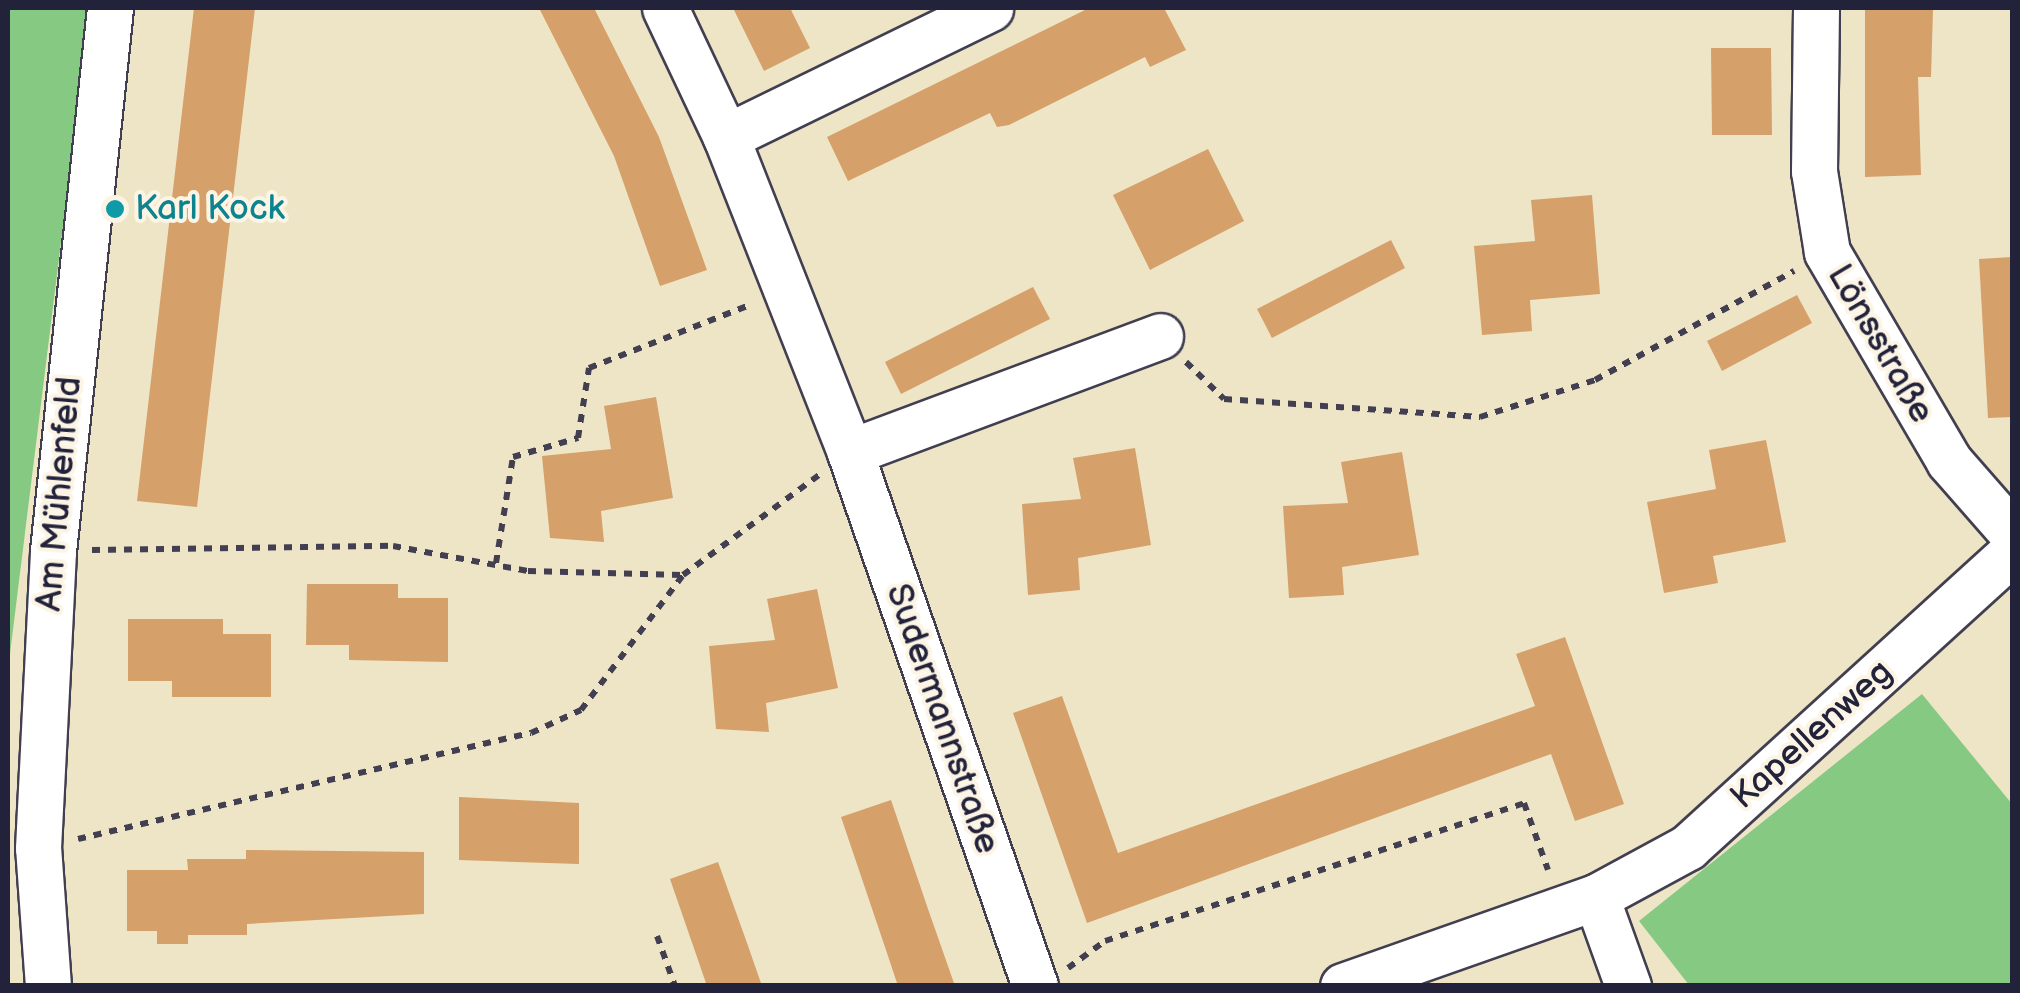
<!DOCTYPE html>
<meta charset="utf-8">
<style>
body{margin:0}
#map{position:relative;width:2020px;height:993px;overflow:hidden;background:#eee5c6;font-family:"Balsamiq Sans",sans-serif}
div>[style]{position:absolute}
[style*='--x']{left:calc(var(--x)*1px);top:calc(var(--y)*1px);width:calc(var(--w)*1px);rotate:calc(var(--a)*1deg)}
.green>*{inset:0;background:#86c982}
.building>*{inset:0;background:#d5a069}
.path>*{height:6px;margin-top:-3px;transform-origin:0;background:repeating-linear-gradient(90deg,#413f50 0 8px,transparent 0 16px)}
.roads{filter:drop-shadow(2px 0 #413f50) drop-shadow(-2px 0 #413f50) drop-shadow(0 2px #413f50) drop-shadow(0 -2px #413f50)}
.street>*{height:45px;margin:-22.5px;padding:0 22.5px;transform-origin:22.5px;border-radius:22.5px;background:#fff}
.dots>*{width:28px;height:28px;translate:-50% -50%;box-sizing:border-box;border:5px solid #fcf5e5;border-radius:50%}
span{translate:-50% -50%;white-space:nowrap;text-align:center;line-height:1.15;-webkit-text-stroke:8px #fcf5e5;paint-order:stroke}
.culture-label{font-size:35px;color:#0d838f}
.left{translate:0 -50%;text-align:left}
.street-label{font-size:35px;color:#22223b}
.frame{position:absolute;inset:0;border:10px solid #22223b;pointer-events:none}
</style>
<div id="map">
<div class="green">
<div style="clip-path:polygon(8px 8px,90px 8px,8px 670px)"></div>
<div style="clip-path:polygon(1922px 694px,2012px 804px,2012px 985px,1689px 985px,1639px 921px)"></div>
</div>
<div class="building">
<div style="clip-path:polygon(194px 8px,255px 8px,197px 507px,137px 501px)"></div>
<div style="clip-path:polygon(539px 8px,594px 8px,659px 137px,707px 270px,660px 286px,614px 156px)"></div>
<div style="clip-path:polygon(733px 8px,790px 8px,810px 48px,764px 71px)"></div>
<div style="clip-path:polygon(1089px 8px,1164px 8px,1186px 50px,1150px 67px,1145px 57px,1009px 125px,997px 127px,990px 113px,848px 181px,827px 137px)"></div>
<div style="clip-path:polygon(1865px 9px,1933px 10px,1931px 77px,1918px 77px,1921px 175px,1865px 177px)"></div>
<div style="clip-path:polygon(1711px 48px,1771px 48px,1772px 135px,1712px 135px)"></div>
<div style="clip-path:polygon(1208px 149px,1244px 221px,1150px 270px,1113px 195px)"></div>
<div style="clip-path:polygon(1592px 195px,1600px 294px,1530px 300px,1532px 331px,1482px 335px,1474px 246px,1535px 241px,1531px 200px)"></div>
<div style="clip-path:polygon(1391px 240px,1405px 268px,1272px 338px,1257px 309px)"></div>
<div style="clip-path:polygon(2012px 257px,2012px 417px,1988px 418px,1979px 259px)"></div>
<div style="clip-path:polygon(1033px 287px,1050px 319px,901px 394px,885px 362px)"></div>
<div style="clip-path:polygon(1797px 295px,1812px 323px,1722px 371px,1707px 341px)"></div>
<div style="clip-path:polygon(656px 397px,673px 498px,601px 511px,604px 542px,550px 538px,542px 456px,611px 449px,604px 406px)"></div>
<div style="clip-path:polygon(1766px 440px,1786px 542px,1713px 556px,1718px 583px,1664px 593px,1647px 502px,1716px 489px,1709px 450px)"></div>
<div style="clip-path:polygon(1135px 448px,1151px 545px,1078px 558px,1080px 590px,1028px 595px,1022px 504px,1081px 499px,1073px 458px)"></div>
<div style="clip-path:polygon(1402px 452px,1419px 555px,1342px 567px,1344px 595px,1289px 598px,1283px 506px,1348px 503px,1341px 462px)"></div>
<div style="clip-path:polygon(307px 584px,398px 584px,398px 598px,448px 598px,448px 662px,349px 660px,349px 645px,306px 645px)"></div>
<div style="clip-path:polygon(817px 589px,838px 688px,766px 703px,769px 732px,716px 729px,709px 646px,775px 640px,767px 599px)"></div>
<div style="clip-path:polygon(128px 619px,223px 619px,223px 634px,271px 634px,271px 697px,172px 697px,172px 681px,128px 681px)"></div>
<div style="clip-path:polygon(1565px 637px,1624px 804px,1575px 821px,1551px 754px,1087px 923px,1013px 713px,1062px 696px,1118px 853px,1535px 706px,1516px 654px)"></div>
<div style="clip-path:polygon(459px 797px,579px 803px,579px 864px,459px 860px)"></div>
<div style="clip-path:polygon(891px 800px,928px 909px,955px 986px,898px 986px,887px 953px,841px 817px)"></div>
<div style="clip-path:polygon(246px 850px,424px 852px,424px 914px,247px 924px,247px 935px,188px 935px,188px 944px,157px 944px,157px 931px,127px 931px,127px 870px,188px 870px,187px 859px,246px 859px)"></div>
<div style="clip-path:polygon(718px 862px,747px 943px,762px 986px,707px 986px,670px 879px)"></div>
</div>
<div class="path">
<div style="--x:1186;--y:362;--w:53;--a:44.2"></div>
<div style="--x:1224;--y:399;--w:257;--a:4"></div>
<div style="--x:1480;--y:417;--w:121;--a:-17.8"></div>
<div style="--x:1595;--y:380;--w:227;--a:-28.7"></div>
<div style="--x:92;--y:550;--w:301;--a:-0.8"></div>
<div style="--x:393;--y:546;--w:137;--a:10.5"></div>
<div style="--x:528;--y:571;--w:154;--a:1.5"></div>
<div style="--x:496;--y:563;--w:107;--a:-80.9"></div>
<div style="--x:513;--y:457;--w:68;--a:-16.3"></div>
<div style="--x:578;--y:438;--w:71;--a:-81.1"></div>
<div style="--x:589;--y:368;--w:173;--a:-21.4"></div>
<div style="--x:78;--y:839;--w:465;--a:-13.2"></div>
<div style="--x:531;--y:733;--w:55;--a:-24.7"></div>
<div style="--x:581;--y:710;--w:169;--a:-52.9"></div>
<div style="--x:683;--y:575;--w:169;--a:-36.3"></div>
<div style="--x:657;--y:936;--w:53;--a:70.2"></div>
<div style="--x:1068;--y:968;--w:46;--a:-36.1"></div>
<div style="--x:1105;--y:941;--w:441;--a:-18.2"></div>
<div style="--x:1524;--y:803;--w:71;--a:70.3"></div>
</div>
<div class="roads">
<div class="street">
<div style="--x:665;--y:8;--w:143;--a:64.7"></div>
<div style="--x:726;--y:137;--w:339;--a:68.5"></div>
<div style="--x:850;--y:452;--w:565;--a:70.89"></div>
<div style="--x:1816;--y:8;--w:163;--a:90.7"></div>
<div style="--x:1814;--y:171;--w:82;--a:80.9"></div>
<div style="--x:1827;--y:252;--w:242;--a:59.7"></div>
<div style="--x:1949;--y:461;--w:96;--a:48.8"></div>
<div style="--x:726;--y:137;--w:294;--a:-26"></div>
<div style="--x:850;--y:452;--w:331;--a:-20.5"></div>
<div style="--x:1596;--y:897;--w:95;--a:70.2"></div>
<div style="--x:48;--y:986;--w:138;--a:-94.1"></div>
<div style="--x:38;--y:848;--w:297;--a:-87.1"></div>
<div style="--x:53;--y:551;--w:546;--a:-84.01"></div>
<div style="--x:1343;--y:986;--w:268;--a:-19.4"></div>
<div style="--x:1596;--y:897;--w:105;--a:-28.5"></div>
<div style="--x:1688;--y:847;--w:438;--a:-42.3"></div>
</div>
</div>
<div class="dots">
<div style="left:115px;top:209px;background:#0f9aa8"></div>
</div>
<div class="culture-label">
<span class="left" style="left:135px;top:209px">Karl Kock</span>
</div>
<div class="street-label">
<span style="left:1880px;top:344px;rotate:60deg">Lönsstraße</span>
<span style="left:60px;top:494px;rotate:-85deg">Am Mühlenfeld</span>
<span style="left:942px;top:719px;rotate:71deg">Sudermannstraße</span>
<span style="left:1812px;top:735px;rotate:-42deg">Kapellenweg</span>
</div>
<div class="frame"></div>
</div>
